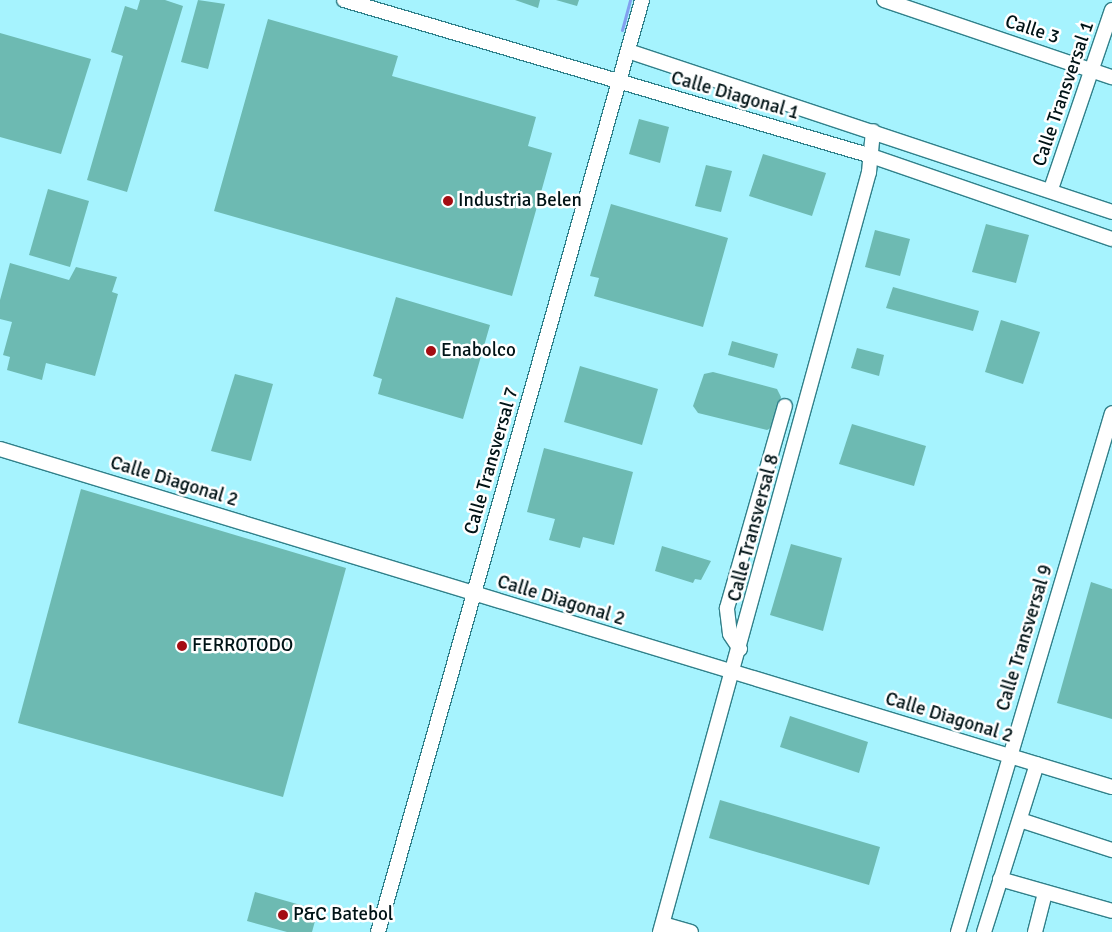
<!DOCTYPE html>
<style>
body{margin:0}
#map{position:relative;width:1112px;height:932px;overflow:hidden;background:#a6f3fe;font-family:Signika,sans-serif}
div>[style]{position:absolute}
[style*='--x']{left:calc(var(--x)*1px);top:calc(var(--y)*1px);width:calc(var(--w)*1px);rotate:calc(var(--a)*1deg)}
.stream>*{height:3px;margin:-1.5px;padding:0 1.5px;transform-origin:1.5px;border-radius:1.5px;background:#82a0ef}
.building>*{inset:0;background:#6dbab2}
.roads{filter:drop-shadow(1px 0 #31808a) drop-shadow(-1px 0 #31808a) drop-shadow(0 1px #31808a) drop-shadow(0 -1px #31808a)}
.minor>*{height:14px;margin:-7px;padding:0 7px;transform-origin:7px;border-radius:7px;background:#fff}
.dots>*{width:14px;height:14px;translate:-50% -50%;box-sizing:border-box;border:2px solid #fff;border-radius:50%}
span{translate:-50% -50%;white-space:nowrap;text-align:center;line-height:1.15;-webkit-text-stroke:5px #fff;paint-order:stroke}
.street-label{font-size:19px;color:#001316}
.poi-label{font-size:19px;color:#001316}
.left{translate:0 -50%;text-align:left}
</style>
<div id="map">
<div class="stream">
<div style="--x:622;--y:30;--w:31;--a:-75"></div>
</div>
<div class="building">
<div style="clip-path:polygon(140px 0,165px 0,183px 6px,127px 192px,87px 180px,123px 56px,111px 52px,125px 6px,137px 10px)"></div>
<div style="clip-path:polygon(198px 0,225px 4px,208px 69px,181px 62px)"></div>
<div style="clip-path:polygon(515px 0,540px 0,538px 8px)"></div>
<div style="clip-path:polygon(556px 0,579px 0,577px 6px)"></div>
<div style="clip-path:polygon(268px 19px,398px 56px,392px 76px,536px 117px,528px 146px,552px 153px,512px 296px,214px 211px)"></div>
<div style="clip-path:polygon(0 33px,91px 59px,61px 154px,0 137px)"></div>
<div style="clip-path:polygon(639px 119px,669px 127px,660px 163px,629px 154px)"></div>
<div style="clip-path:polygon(763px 154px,826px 173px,812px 216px,749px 196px)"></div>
<div style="clip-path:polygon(706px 165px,732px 171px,721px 212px,695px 206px)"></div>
<div style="clip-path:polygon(48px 189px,89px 201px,70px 267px,29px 255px)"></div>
<div style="clip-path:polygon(611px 204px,728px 238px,703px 327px,594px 296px,599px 278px,590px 276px)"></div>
<div style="clip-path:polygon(986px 224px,1029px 235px,1016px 283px,972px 272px)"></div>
<div style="clip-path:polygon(875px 230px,910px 239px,900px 276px,865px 267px)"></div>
<div style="clip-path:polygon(10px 263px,69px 280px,76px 267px,117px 277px,112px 292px,118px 294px,95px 376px,46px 363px,42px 380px,7px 370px,10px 357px,3px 355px,12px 322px,0 319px,0 300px)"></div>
<div style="clip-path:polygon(893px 287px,979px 311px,973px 331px,886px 308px)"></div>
<div style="clip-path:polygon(396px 297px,490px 325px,463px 419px,378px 394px,382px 379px,373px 376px)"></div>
<div style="clip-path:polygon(1001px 320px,1040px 332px,1023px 384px,985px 372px)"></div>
<div style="clip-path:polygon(732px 341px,778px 354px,774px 368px,728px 355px)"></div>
<div style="clip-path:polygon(857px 348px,884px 355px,879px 376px,851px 368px)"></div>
<div style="clip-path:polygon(580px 366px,658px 389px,642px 445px,564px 422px)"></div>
<div style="clip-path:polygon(713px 372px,777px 389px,781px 397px,773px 427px,767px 430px,698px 413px,693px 406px,704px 374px)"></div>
<div style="clip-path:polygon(235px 374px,273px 384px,251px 461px,211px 451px)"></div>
<div style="clip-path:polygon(852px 424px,926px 446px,914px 486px,839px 464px)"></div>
<div style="clip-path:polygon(544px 448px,633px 472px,614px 545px,583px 537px,580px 548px,549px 540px,555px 519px,527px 512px)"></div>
<div style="clip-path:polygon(81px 489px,346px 568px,283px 797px,18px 723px)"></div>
<div style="clip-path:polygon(791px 544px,842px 558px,823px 631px,770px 615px)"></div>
<div style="clip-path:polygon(662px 546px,711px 561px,701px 580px,695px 579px,693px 583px,655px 571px)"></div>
<div style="clip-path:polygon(1091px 582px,1112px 589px,1112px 719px,1057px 703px)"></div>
<div style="clip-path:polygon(790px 716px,868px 742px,859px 773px,780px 747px)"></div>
<div style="clip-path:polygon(720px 800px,880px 847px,869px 885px,709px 838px)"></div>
<div style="clip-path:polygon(255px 892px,318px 910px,312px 932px,287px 932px,247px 921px)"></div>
</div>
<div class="roads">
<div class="minor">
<div style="--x:344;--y:0;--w:546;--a:16.48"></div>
<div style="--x:868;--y:155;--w:258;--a:19"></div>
<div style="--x:884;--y:0;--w:241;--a:18.7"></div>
<div style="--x:628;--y:51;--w:510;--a:18.4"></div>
<div style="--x:1051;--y:189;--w:189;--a:-71.2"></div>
<div style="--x:0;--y:449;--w:1162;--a:16.91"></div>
<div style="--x:740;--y:649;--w:18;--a:-124"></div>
<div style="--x:730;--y:634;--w:26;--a:-97"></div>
<div style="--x:727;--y:608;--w:210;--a:-74"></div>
<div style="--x:1020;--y:820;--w:97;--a:18.1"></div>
<div style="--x:1000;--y:879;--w:116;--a:15.9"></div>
<div style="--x:663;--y:924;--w:29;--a:16"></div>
<div style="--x:378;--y:932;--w:969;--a:-74.18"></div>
<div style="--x:660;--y:932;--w:788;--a:-74.62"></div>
<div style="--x:869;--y:172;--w:41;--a:-84.4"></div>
<div style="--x:958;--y:932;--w:541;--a:-73.47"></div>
<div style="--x:984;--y:932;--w:176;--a:-72.5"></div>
<div style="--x:1035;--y:932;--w:40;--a:-75.6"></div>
</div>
</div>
<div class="dots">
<div style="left:448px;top:201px;background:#a40c12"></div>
<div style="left:431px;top:351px;background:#a40c12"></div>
<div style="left:182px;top:646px;background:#a40c12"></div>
<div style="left:283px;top:915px;background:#a40c12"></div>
</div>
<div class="street-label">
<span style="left:1032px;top:30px;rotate:18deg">Calle 3</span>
<span style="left:1064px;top:94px;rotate:-71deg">Calle Transversal 1</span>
<span style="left:735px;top:96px;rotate:16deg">Calle Diagonal 1</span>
<span style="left:492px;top:461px;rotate:-74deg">Calle Transversal 7</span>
<span style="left:174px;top:482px;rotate:17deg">Calle Diagonal 2</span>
<span style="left:754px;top:528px;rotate:-75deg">Calle Transversal 8</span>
<span style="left:561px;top:601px;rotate:17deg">Calle Diagonal 2</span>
<span style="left:1025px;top:638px;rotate:-73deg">Calle Transversal 9</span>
<span style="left:949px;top:718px;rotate:17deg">Calle Diagonal 2</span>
</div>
<div class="poi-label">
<span class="left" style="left:458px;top:201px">Industria Belen</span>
<span class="left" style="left:441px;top:351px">Enabolco</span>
<span class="left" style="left:192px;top:646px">FERROTODO</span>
<span class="left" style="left:293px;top:915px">P&amp;C Batebol</span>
</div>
</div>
